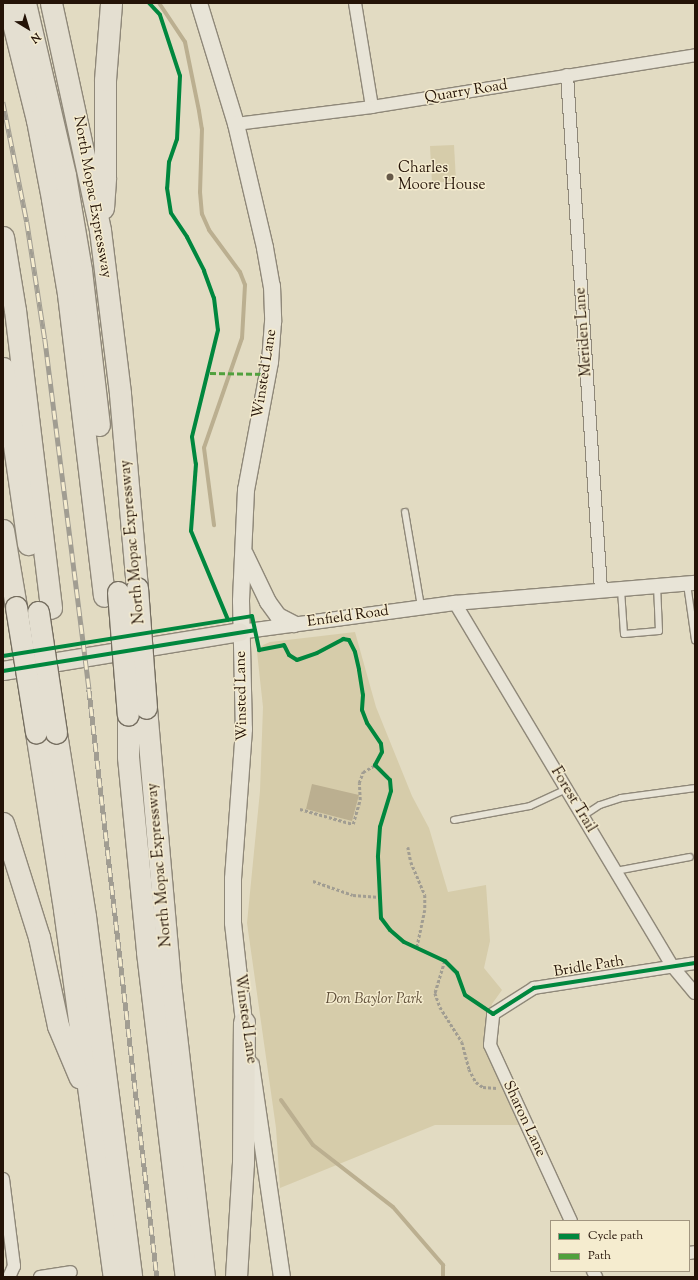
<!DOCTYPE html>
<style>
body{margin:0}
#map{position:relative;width:698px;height:1280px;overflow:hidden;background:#e2dbc2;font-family:"Sorts Mill Goudy",serif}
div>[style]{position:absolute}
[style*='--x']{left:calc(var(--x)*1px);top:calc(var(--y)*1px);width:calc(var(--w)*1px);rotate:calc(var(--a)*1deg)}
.green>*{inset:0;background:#d6ccaa}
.water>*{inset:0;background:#bbaf90}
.stream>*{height:4px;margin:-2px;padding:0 2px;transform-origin:2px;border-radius:2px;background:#bbaf90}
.path>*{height:2.5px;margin-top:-1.25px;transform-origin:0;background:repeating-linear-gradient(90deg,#a19d92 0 3px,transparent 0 5px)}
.roads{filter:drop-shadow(1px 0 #8f8879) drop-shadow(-1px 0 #8f8879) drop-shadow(0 1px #8f8879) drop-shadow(0 -1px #8f8879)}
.service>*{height:6px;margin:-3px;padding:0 3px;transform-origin:3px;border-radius:3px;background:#e8e4d7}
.minor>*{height:12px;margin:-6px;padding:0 6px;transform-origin:6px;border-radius:6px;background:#e8e4d7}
.tertiary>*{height:14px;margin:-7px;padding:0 7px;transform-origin:7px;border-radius:7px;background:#e8e4d7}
.secondary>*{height:16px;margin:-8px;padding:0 8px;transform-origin:8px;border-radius:8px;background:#e8e4d7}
.primary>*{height:18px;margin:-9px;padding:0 9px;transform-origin:9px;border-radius:9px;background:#e4dfd1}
.motorway>*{height:21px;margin:-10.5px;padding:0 10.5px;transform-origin:10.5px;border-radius:10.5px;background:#e4dfd1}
.rail>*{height:4.5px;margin-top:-2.25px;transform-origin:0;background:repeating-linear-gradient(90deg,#f5eccf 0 9px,#a19d92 0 18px);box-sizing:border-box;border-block:1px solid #a19d92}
.bridges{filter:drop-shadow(1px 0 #756e60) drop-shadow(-1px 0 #756e60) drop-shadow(0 1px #756e60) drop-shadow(0 -1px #756e60)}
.motorway-bridge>*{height:21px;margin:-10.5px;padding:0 10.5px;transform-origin:10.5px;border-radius:10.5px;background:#e4dfd1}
.quiet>*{height:3px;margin-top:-1.5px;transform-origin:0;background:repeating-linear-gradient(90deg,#50a03d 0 6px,transparent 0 9px)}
.cycleway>*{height:4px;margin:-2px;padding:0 2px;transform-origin:2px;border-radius:2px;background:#00873e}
.dots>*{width:11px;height:11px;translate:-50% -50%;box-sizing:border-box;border:2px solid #f5eccf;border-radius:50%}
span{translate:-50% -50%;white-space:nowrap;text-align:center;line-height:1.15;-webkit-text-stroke:3px #f5eccf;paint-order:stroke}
.street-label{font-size:15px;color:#241307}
.poi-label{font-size:15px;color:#241307}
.left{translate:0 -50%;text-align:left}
.park-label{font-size:15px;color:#5f4f39;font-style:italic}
.frame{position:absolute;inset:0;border:4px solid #241307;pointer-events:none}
.legend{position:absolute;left:550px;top:1220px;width:140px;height:52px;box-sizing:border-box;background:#f5eccf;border:1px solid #a1957f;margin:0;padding:5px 7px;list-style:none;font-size:12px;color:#241307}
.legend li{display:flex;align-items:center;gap:8px;height:20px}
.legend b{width:20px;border:1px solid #a1957f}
.north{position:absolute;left:8px;top:8px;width:40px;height:40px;-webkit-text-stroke:3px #f5eccf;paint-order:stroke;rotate:142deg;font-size:11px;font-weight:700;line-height:16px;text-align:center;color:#241307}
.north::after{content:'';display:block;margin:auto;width:14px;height:18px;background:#241307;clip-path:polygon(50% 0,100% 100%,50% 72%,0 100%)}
</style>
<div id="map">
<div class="green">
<div style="clip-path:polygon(454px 145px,456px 181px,432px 183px,430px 146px)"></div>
<div style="clip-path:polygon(355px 632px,376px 707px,412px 796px,429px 828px,448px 892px,486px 885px,490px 941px,484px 968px,502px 990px,492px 1004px,487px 1022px,521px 1125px,435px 1125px,280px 1188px,276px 1128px,247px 923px,260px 791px,263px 707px,257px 652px,263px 645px,270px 642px)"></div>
</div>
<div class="water">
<div style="clip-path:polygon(312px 784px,359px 795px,352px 821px,306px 809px)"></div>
</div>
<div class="stream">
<div style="--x:159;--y:3;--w:47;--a:56.3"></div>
<div style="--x:185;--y:42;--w:70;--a:78.5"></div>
<div style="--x:199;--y:111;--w:18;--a:81"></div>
<div style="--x:202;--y:129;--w:63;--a:91.8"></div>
<div style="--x:200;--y:192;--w:22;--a:85"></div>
<div style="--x:202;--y:214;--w:17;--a:66"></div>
<div style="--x:209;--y:230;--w:52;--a:53.6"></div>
<div style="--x:240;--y:272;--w:14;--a:69"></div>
<div style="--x:245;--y:285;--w:53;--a:93.2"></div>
<div style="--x:242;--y:338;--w:116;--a:109.1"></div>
<div style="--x:204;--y:448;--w:78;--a:82.6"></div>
<div style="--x:281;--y:1100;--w:55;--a:54.6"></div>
<div style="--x:313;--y:1145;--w:101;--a:37.8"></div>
<div style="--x:393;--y:1207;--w:77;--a:49.2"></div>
<div style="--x:443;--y:1265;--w:12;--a:90"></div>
</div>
<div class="path">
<div style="--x:300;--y:809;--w:55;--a:15.8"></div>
<div style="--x:353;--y:824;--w:25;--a:-74"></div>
<div style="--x:360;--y:800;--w:17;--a:-93"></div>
<div style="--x:359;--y:783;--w:12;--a:-70"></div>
<div style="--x:363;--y:772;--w:14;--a:-30"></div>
<div style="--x:408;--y:847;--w:15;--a:79"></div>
<div style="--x:411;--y:862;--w:36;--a:67"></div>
<div style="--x:425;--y:895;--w:15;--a:90"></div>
<div style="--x:425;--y:910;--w:39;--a:102"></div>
<div style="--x:313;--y:881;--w:42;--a:19.3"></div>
<div style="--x:353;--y:895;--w:27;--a:4"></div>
<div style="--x:445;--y:961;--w:34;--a:107"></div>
<div style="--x:435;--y:993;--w:15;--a:70"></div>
<div style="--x:440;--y:1007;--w:41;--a:57.8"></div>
<div style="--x:462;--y:1042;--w:28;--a:75"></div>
<div style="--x:469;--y:1069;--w:15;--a:62"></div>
<div style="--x:476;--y:1082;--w:9;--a:36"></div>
<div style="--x:483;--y:1087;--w:14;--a:4"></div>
</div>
<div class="roads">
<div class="service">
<div style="--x:405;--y:512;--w:96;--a:80.4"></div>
<div style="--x:687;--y:584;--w:57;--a:81.9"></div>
<div style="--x:621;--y:590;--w:44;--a:86.1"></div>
<div style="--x:624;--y:634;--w:35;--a:-5"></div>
<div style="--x:659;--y:631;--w:45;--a:-92.5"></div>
<div style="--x:583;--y:816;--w:20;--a:-33"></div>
<div style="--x:600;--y:805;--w:22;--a:-18"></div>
<div style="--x:621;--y:798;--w:75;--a:-7.7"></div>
<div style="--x:454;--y:820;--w:77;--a:-10.4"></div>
<div style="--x:530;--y:806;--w:40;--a:-25"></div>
<div style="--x:616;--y:871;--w:75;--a:-10.7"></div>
</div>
<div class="minor">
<div style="--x:355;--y:3;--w:105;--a:80.7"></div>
<div style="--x:567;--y:75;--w:515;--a:86.22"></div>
<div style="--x:236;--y:124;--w:137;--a:-7.1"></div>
<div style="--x:372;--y:107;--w:327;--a:-9.1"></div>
<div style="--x:455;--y:603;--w:424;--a:59.1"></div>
<div style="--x:673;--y:967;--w:34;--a:50"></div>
<div style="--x:3;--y:1179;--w:88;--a:82.8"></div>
<div style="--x:14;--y:1266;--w:12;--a:114"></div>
<div style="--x:571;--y:1221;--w:194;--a:-114.7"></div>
<div style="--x:490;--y:1045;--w:31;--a:-84"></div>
<div style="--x:493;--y:1014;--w:49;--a:-32.4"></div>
<div style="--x:534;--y:988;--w:163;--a:-8.8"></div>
<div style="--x:689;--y:1253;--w:6;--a:-9"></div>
<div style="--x:593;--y:1271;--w:7;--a:63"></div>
<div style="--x:40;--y:1277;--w:31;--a:-9"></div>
</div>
<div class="tertiary">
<div style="--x:240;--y:632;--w:217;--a:-7.7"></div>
<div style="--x:455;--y:603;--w:241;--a:-4.8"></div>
</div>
<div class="secondary">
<div style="--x:199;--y:3;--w:127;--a:73"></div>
<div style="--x:236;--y:124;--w:127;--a:76.8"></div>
<div style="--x:265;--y:248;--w:39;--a:80"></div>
<div style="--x:272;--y:286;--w:36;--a:88"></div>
<div style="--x:273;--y:322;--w:40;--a:94.3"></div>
<div style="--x:270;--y:362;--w:130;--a:100.6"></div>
<div style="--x:246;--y:490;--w:111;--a:92.6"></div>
<div style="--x:241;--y:601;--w:128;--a:88.7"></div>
<div style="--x:244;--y:729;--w:150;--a:94.2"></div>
<div style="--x:233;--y:879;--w:44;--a:90"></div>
<div style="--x:233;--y:923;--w:110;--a:83.7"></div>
<div style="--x:245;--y:554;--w:53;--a:64.4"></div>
<div style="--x:268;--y:602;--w:17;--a:54"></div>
<div style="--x:278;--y:616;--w:18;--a:27"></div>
<div style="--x:251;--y:1065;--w:214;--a:81.7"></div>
</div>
<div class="primary">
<div style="--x:3;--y:671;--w:240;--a:-9.3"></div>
</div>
<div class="motorway">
<div style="--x:8;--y:3;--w:121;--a:76.1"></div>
<div style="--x:37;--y:120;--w:80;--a:79.2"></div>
<div style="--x:52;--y:199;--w:96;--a:80.4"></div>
<div style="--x:68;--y:294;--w:304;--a:83.2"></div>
<div style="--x:25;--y:3;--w:177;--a:76.9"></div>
<div style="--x:65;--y:175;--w:96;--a:80.4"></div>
<div style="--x:81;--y:270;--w:156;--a:83.4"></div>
<div style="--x:51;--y:3;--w:232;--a:77.8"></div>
<div style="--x:100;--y:230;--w:165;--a:83"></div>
<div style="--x:120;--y:394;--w:195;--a:85"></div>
<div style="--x:103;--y:208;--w:31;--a:-86"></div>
<div style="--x:105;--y:177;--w:97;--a:-90"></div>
<div style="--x:105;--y:80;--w:77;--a:-85.5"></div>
<div style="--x:3;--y:237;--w:74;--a:80.7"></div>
<div style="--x:15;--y:310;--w:300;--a:83.1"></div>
<div style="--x:3;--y:368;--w:178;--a:81.9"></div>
<div style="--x:3;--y:530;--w:78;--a:80.4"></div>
<div style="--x:146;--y:708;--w:285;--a:85"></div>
<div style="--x:171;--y:992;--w:287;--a:83.4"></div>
<div style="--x:128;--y:715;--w:42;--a:90"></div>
<div style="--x:128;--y:757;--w:196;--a:84.4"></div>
<div style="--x:147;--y:952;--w:327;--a:83.2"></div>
<div style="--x:36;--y:732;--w:179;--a:81"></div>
<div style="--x:64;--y:909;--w:371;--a:82.3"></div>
<div style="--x:56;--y:733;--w:185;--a:81"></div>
<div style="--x:85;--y:916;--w:364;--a:82.7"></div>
<div style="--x:3;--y:823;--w:120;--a:72.5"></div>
<div style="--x:39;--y:937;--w:91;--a:77.9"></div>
<div style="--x:58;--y:1026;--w:56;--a:67.1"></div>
<div style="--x:236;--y:1277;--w:114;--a:-86.5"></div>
<div style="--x:243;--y:1163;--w:141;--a:-89.6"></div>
</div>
</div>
<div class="rail">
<div style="--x:3;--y:102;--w:122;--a:78.7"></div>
<div style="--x:27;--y:222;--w:118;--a:81.3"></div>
<div style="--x:45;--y:339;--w:353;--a:82.8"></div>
<div style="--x:89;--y:689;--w:592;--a:83.4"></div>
</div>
<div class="bridges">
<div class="motorway-bridge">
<div style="--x:137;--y:588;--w:120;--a:85.7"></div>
<div style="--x:118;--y:592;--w:123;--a:85.4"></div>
<div style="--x:16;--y:607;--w:127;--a:80.9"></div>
<div style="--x:38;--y:612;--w:122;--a:81.5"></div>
</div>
</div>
<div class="quiet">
<div style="--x:210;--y:373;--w:58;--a:1"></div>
</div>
<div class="cycleway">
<div style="--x:149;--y:3;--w:16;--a:47"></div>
<div style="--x:160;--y:15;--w:64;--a:71.8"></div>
<div style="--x:180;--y:76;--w:63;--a:92.7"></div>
<div style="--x:177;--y:139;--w:24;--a:109"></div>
<div style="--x:169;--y:162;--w:26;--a:94"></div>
<div style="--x:167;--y:188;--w:25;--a:81"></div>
<div style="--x:171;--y:213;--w:29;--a:56"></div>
<div style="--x:187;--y:237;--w:38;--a:63"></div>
<div style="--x:204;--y:271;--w:29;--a:70"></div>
<div style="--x:214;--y:298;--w:32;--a:83"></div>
<div style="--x:218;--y:330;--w:110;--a:103.7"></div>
<div style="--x:192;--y:437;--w:27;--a:82"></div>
<div style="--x:196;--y:464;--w:67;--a:94.3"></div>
<div style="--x:191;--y:531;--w:96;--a:67.4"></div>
<div style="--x:3;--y:656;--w:252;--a:-9.1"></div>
<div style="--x:252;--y:616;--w:35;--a:78"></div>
<div style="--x:259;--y:650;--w:25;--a:-11"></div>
<div style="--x:284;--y:645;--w:11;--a:63"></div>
<div style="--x:289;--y:655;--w:9;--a:32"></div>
<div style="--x:297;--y:660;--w:21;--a:-19"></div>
<div style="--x:317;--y:653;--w:30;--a:-28"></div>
<div style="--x:343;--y:639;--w:6;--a:9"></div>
<div style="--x:349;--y:640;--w:13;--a:63"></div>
<div style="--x:355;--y:652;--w:18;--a:77"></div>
<div style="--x:359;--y:670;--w:25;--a:81"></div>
<div style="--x:363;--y:695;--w:15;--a:94"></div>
<div style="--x:362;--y:710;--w:14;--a:69"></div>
<div style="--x:367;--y:723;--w:25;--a:56"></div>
<div style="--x:381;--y:744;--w:8;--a:83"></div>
<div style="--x:382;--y:752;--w:15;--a:118"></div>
<div style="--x:375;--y:765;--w:21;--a:45"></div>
<div style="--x:390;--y:780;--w:11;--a:85"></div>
<div style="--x:391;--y:791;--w:38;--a:107"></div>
<div style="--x:380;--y:827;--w:30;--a:94"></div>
<div style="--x:378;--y:857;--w:61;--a:87.2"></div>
<div style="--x:381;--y:918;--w:15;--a:53"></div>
<div style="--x:390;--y:930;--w:18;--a:41"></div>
<div style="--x:404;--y:942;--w:45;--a:24.9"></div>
<div style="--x:445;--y:961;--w:17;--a:45"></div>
<div style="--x:457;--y:973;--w:23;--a:70"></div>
<div style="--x:465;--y:995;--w:34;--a:34"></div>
<div style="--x:493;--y:1014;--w:49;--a:-32.4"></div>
<div style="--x:534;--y:988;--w:163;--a:-8.8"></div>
<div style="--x:3;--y:671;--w:255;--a:-9.2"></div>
</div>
<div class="dots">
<div style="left:390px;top:177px;background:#665948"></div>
</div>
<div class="street-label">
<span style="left:466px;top:92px;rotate:-9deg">Quarry Road</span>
<span style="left:92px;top:197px;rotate:80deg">North Mopac Expressway</span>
<span style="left:584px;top:332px;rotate:-94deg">Meriden Lane</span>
<span style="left:265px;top:374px;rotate:-81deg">Winsted Lane</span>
<span style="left:133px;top:542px;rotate:-95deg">North Mopac Expressway</span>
<span style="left:348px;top:617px;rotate:-8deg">Enfield Road</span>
<span style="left:242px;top:696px;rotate:-91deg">Winsted Lane</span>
<span style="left:573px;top:800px;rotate:59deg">Forest Trail</span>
<span style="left:160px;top:865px;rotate:-95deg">North Mopac Expressway</span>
<span style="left:589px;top:967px;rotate:-9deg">Bridle Path</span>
<span style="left:245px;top:1019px;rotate:82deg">Winsted Lane</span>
<span style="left:524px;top:1119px;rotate:65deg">Sharon Lane</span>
</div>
<div class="poi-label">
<span class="left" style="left:398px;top:177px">Charles<br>Moore House</span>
</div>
<div class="park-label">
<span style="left:374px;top:1000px">Don Baylor Park</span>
</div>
<div class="frame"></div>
<ul class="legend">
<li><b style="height:5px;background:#00873e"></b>Cycle path</li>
<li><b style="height:5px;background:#50a03d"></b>Path</li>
</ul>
<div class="north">N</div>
</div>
